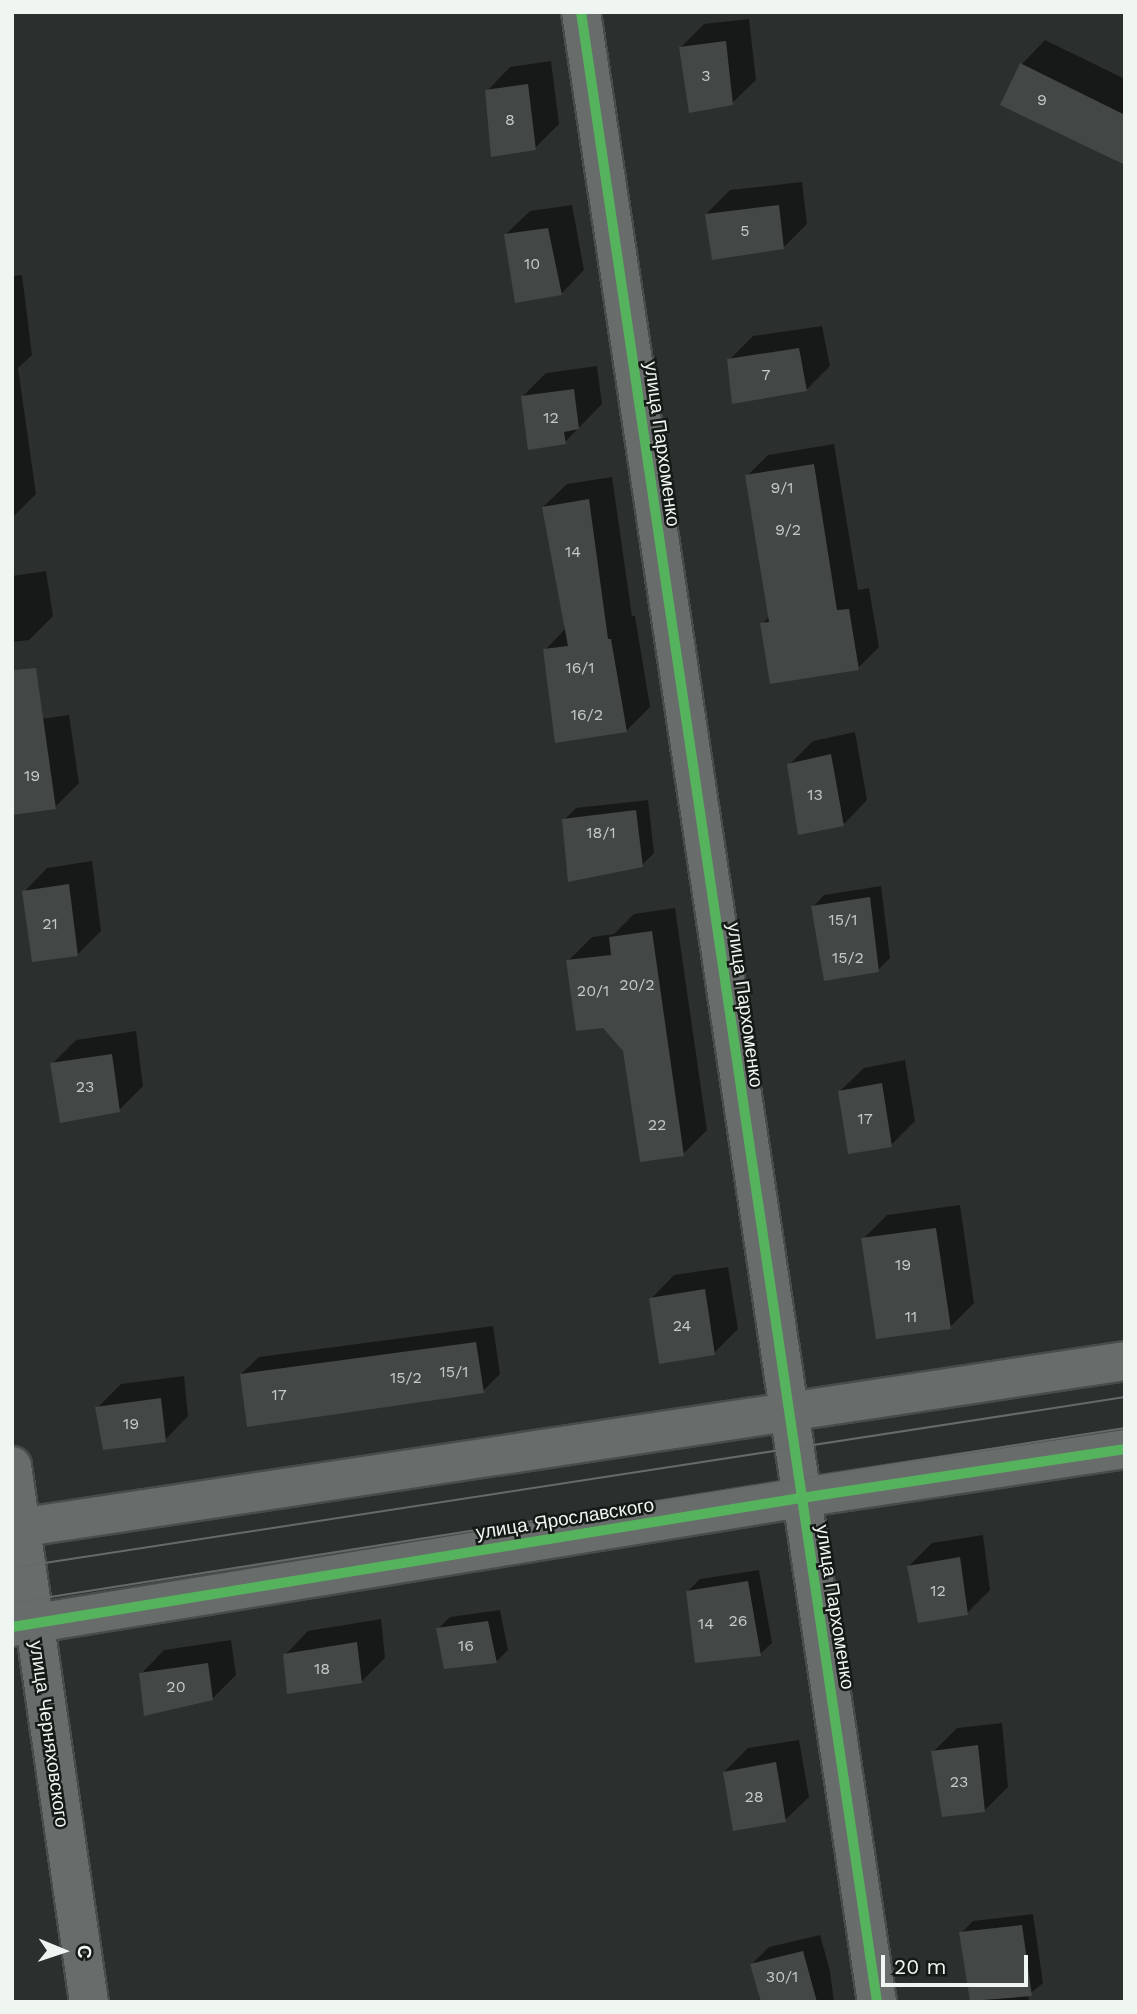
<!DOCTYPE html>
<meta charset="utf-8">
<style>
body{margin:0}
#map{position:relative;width:1137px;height:2014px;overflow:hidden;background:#2b302e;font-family:"Work Sans",sans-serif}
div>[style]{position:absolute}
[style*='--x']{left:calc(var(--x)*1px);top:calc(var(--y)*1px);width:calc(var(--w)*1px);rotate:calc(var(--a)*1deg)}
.shadow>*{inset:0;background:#0007}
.building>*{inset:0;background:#434745}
.roads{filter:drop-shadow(2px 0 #484d4b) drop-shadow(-2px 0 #484d4b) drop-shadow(0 2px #484d4b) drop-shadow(0 -2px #484d4b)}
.minor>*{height:38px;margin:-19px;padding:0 19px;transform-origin:19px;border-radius:19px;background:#686c6a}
.tertiary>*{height:38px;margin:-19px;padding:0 19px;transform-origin:19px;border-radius:19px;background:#686c6a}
.tram>*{height:2px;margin:-1px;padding:0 1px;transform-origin:1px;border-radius:1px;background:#666a69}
.cycleway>*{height:10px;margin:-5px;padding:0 5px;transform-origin:5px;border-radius:5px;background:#56b35d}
span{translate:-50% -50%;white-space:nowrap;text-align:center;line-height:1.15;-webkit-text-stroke:5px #151a17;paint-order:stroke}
.number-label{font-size:16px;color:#c4cac7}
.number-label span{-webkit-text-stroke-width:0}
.street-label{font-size:19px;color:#eff6f2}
.frame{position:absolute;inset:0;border:14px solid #eff6f2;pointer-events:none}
.north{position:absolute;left:28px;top:1916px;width:70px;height:70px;-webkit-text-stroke:5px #151a17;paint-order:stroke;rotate:92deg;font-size:19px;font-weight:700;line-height:28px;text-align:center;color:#eff6f2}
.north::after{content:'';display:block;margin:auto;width:24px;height:32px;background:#eff6f2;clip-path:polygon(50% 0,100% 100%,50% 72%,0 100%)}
.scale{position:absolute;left:881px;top:1955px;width:147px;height:32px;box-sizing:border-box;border:4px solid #eff6f2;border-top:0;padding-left:9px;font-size:21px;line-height:24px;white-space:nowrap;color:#eff6f2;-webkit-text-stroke:5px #151a17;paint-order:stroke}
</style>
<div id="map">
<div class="shadow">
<div style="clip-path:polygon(749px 19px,756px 80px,732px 103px,680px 48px,704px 24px)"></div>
<div style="clip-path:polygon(1045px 40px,1125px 79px,1125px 165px,1002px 104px,1022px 64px)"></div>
<div style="clip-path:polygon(551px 61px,559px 124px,535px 148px,487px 91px,510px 67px)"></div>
<div style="clip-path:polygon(802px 182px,807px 224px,783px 248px,706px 214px,730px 190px)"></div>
<div style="clip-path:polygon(572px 205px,584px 270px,561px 294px,506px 234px,530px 211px)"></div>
<div style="clip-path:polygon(22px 275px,32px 355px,18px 368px,36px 494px,12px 518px,12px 276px)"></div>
<div style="clip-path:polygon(822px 326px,830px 366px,806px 390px,729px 360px,753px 336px)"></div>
<div style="clip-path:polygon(597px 366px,602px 404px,565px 442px,522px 397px,546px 373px)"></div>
<div style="clip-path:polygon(834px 444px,858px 590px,869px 588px,879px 647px,858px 668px,762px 624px,770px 616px,747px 476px,768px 455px)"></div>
<div style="clip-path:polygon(612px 477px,632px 616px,635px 616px,650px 707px,626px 731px,545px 650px,566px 628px,543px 507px,567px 484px)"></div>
<div style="clip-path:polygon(46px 571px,53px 616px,29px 640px,12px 642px,12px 576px)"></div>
<div style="clip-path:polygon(69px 715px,79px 783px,55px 807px,27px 721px)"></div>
<div style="clip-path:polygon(855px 732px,867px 800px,844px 824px,789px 765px,813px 741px)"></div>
<div style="clip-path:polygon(648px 800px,654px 853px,642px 865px,564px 820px,576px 808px)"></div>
<div style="clip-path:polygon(92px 861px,101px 931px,77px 955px,24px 892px,47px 868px)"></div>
<div style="clip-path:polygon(881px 886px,890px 958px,878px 970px,813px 907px,824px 895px)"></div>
<div style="clip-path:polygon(675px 908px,707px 1130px,683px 1154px,625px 1051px,568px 961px,592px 937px,614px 934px,634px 914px)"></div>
<div style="clip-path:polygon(136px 1031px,143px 1086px,119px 1110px,52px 1064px,76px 1040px)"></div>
<div style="clip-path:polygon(905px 1060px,915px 1121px,891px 1145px,840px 1091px,864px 1068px)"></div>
<div style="clip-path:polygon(960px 1205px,974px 1303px,950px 1327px,863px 1239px,887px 1215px)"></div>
<div style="clip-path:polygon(728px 1267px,738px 1329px,714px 1353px,651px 1299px,674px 1275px)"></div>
<div style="clip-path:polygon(493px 1326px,500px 1374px,483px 1391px,241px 1374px,259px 1357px)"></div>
<div style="clip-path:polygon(184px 1376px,188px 1416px,165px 1440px,97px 1408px,121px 1384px)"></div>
<div style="clip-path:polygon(983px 1535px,990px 1590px,967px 1613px,908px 1567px,932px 1543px)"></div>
<div style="clip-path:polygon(759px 1570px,772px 1643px,760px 1654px,688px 1591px,700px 1579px)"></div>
<div style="clip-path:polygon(500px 1610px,508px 1650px,496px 1662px,438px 1629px,450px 1617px)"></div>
<div style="clip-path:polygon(381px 1619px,385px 1658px,362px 1681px,285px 1655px,308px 1631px)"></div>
<div style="clip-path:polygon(231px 1640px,236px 1675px,212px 1699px,141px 1674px,164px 1650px)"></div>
<div style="clip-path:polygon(1002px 1723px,1008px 1787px,984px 1811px,933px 1752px,957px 1728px)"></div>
<div style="clip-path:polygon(799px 1740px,809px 1797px,785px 1820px,724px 1772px,748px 1748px)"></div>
<div style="clip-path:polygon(1033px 1914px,1043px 1983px,1028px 1995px,1029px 2002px,972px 2002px,961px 1933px,973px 1921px)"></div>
<div style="clip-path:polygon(820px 1935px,830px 1971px,834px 2002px,761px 2002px,752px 1964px,769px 1947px)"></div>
</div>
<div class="building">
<div style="clip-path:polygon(726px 41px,733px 105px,689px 113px,679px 47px)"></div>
<div style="clip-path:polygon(1020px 63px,1125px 115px,1125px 165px,1000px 105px)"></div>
<div style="clip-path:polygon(528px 84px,536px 150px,491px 157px,485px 90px)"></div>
<div style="clip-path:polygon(779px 205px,784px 249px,712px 260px,705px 214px)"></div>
<div style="clip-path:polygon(548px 228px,562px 295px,515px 303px,504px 234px)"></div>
<div style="clip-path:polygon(799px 348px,807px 391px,732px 404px,727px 359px)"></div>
<div style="clip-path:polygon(574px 389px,579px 429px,564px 432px,566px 444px,528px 450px,521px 396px)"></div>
<div style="clip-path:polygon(814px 464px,837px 610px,849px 609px,859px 670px,770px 684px,760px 623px,769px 622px,745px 475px)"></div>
<div style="clip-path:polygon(589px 499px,608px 639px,611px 639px,627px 732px,555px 743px,543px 649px,568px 646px,542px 507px)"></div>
<div style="clip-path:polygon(36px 668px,56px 809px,12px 815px,12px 670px)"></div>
<div style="clip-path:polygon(831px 754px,844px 826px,798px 835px,787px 764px)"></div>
<div style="clip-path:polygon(636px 810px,643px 867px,568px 882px,562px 819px)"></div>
<div style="clip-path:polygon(69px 884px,78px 956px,32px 962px,22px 891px)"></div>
<div style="clip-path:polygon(870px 897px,879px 972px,824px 981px,811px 906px)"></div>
<div style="clip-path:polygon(652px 931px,684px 1156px,640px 1162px,623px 1051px,603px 1028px,576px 1031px,566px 960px,611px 955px,609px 937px)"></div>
<div style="clip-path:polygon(112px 1054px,120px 1112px,60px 1123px,50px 1063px)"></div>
<div style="clip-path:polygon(882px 1083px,892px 1147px,848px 1154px,838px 1091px)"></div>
<div style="clip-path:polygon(936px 1228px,951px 1329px,876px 1339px,861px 1238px)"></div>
<div style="clip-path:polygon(705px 1289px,715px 1355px,659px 1364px,649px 1298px)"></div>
<div style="clip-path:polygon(476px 1342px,484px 1393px,247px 1427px,240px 1374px)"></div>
<div style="clip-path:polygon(161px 1398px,166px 1442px,103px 1450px,95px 1407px)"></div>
<div style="clip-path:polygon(960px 1557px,968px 1615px,918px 1623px,907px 1566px)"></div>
<div style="clip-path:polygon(748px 1581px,761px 1656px,695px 1663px,686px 1591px)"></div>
<div style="clip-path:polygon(488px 1621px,497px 1663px,444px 1669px,436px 1628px)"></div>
<div style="clip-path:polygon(357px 1642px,362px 1683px,287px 1694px,283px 1654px)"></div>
<div style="clip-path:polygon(208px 1663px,213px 1700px,144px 1716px,139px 1673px)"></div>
<div style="clip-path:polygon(978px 1745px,985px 1812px,942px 1817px,931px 1751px)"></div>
<div style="clip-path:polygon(776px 1762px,786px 1822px,733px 1831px,723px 1772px)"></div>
<div style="clip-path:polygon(1022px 1925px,1032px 1996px,970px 2001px,959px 1932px)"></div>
<div style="clip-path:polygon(803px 1951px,817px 2002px,761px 2002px,750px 1964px)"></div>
</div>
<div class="roads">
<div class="minor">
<div style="--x:581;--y:12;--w:2012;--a:81.54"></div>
<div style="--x:12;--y:1466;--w:542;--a:81.83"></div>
<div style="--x:12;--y:1529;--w:1126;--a:-8.58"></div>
</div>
<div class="tertiary">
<div style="--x:12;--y:1627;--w:799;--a:-9.29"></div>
<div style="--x:801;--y:1498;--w:328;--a:-8.6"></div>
</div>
</div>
<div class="tram">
<div style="--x:12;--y:1568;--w:1126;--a:-8.73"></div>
<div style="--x:12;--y:1603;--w:1127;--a:-8.94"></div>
</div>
<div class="cycleway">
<div style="--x:581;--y:12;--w:2012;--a:81.54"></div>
<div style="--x:12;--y:1627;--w:799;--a:-9.29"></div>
<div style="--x:801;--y:1498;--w:328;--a:-8.6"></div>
</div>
<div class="number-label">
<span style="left:706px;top:76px">3</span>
<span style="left:1042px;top:100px">9</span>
<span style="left:510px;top:120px">8</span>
<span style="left:745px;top:231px">5</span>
<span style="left:532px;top:264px">10</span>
<span style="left:766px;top:375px">7</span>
<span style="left:551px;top:418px">12</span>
<span style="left:782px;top:488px">9/1</span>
<span style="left:788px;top:530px">9/2</span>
<span style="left:573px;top:552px">14</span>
<span style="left:580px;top:668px">16/1</span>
<span style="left:587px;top:715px">16/2</span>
<span style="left:32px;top:776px">19</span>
<span style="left:815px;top:795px">13</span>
<span style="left:601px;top:833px">18/1</span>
<span style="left:843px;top:920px">15/1</span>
<span style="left:50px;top:924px">21</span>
<span style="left:848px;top:958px">15/2</span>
<span style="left:637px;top:985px">20/2</span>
<span style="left:593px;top:991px">20/1</span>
<span style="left:85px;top:1087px">23</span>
<span style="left:865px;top:1119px">17</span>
<span style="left:657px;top:1125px">22</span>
<span style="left:903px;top:1265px">19</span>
<span style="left:911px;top:1317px">11</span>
<span style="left:682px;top:1326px">24</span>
<span style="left:454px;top:1372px">15/1</span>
<span style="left:406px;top:1378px">15/2</span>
<span style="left:279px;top:1395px">17</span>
<span style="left:131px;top:1424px">19</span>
<span style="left:938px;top:1591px">12</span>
<span style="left:738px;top:1621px">26</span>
<span style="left:706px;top:1624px">14</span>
<span style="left:466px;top:1646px">16</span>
<span style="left:322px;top:1669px">18</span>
<span style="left:176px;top:1687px">20</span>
<span style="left:959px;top:1782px">23</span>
<span style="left:754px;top:1797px">28</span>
<span style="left:782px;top:1977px">30/1</span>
</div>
<div class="street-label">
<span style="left:662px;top:444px;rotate:82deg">улица Пархоменко</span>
<span style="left:745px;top:1005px;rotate:82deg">улица Пархоменко</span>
<span style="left:565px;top:1519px;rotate:-9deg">улица Ярославского</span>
<span style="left:835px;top:1607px;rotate:81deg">улица Пархоменко</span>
<span style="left:49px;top:1734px;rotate:82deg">улица Черняховского</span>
</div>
<div class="frame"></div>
<div class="north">С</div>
<div class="scale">20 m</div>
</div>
